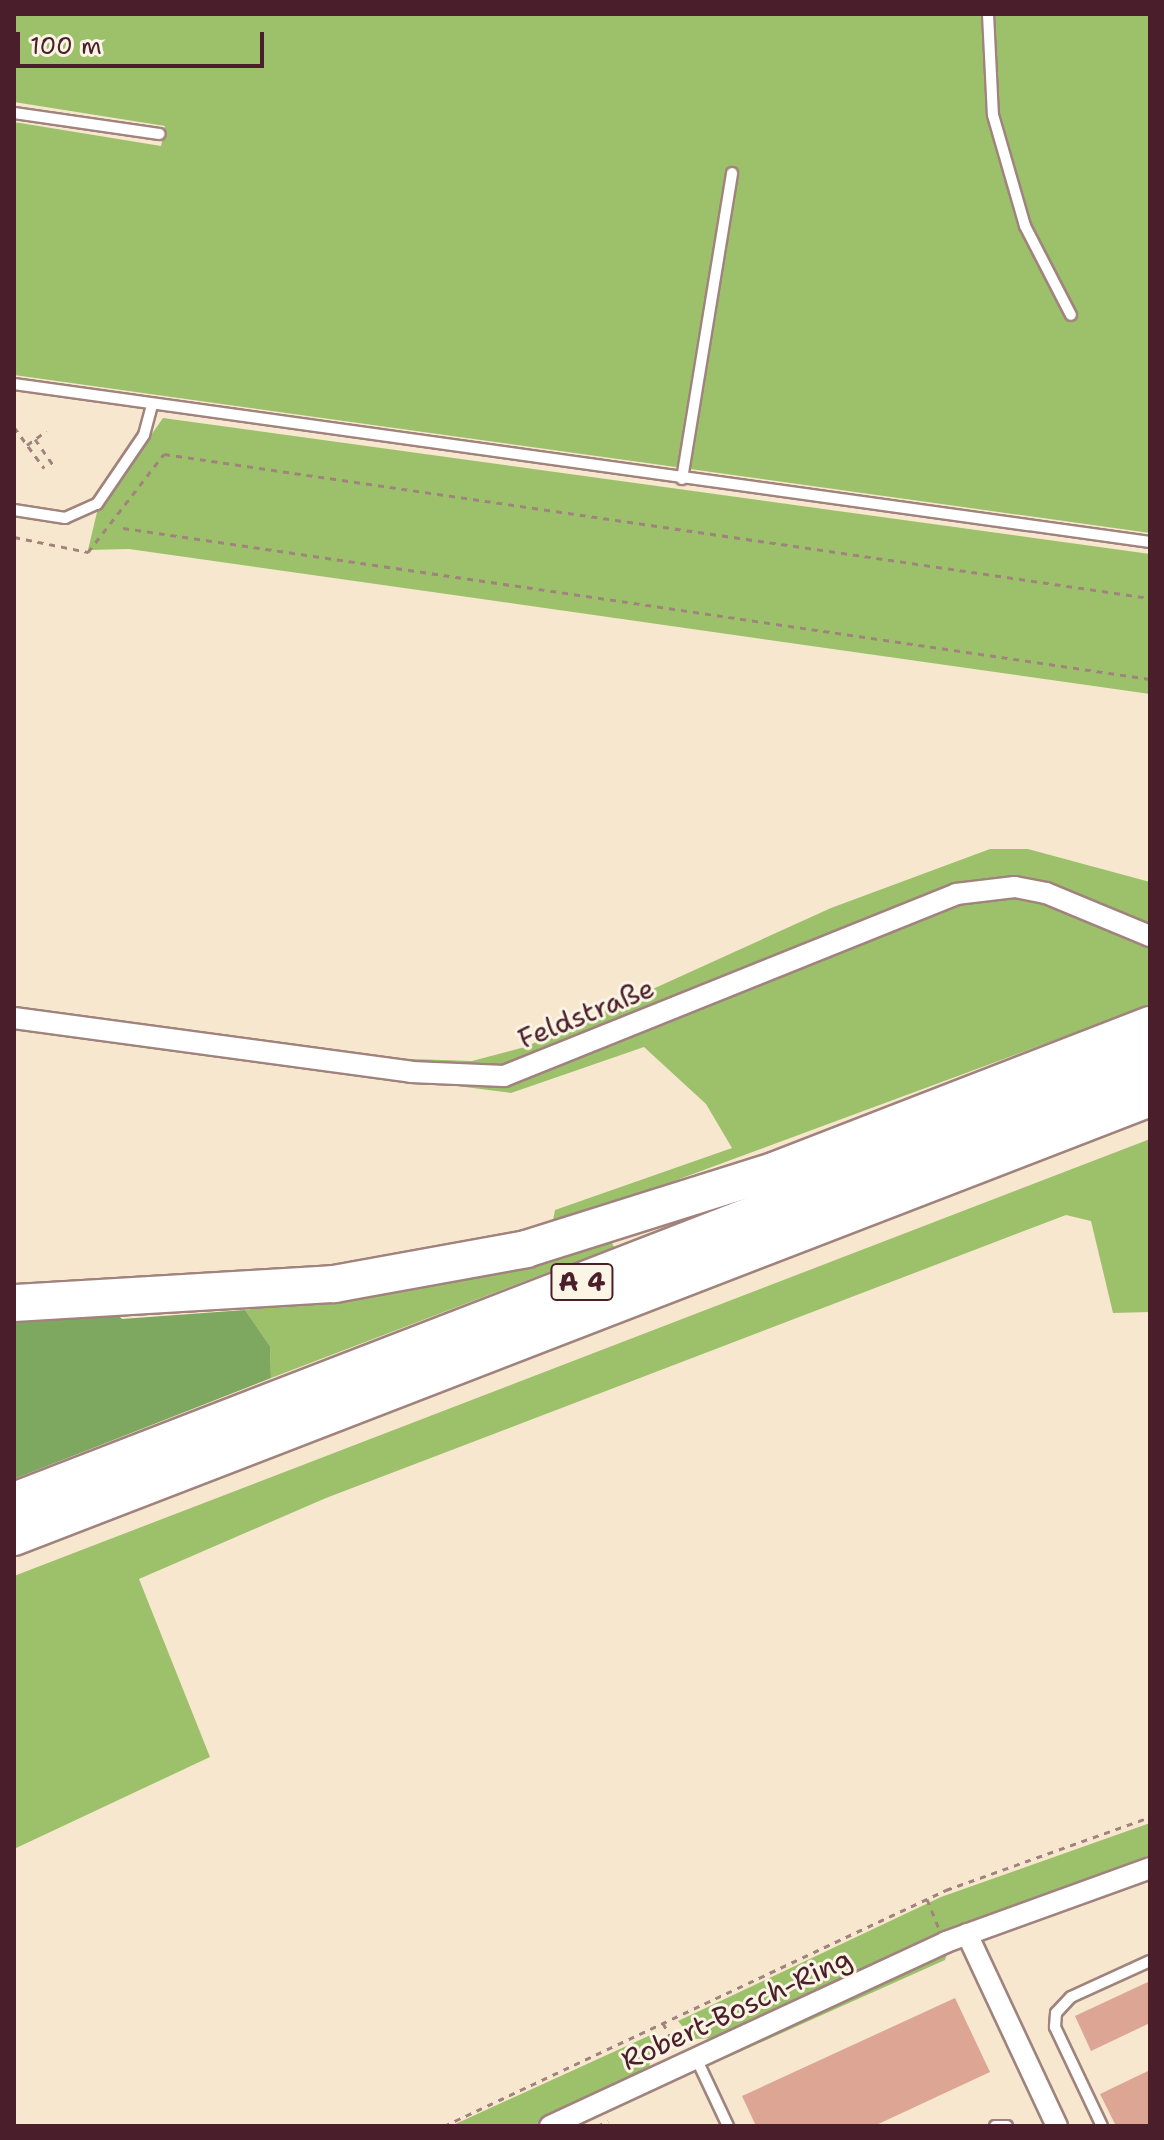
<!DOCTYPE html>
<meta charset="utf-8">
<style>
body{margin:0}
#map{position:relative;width:1164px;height:2140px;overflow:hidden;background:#f7e7cf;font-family:"Shantell Sans",sans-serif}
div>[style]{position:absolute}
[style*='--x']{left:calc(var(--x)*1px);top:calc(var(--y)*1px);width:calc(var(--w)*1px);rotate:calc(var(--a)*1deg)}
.green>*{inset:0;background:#9dc16b}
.forest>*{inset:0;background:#7ea75f}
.building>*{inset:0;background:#dda593}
.path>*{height:3px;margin-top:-1.5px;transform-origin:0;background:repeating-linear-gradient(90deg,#a0837d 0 6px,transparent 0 12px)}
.roads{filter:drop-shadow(2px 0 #a0837d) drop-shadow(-2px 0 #a0837d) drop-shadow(0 2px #a0837d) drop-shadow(0 -2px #a0837d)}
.service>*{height:10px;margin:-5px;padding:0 5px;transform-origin:5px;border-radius:5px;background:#fff}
.minor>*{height:20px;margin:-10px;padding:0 10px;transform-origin:10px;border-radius:10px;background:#fff}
.motorway>*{height:36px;margin:-18px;padding:0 18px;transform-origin:18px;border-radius:18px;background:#fff}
span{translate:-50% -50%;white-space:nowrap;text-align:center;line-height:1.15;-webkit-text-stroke:6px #fcf5e5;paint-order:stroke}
.shield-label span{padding:2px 6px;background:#fcf5e5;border:2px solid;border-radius:6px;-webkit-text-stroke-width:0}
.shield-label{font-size:26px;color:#4a1f2b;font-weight:700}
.street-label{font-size:28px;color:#4a1f2b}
.frame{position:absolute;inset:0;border:16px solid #4a1f2b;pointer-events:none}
.scale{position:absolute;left:16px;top:32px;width:248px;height:36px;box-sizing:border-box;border:4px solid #4a1f2b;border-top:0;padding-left:10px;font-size:24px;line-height:28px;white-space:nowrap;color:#4a1f2b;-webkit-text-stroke:6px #fcf5e5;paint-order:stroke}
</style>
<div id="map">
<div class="green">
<div style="clip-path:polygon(14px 14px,1150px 14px,1150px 533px,14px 375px,14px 122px,161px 146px,165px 126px,14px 102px)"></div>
<div style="clip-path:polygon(163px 418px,1150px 554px,1150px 694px,129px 549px,88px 550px,97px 512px)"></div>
<div style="clip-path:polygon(990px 849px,1028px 849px,1150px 882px,1150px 1005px,552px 1226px,555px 1210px,732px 1148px,706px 1104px,644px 1047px,511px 1093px,14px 1029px,14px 1008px,353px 1057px,472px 1061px,525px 1047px,831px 908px)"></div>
<div style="clip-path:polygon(1150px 1139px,1150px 1312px,1113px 1313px,1091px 1221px,1066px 1215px,326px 1498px,139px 1579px,210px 1757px,14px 1849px,14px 1576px)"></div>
<div style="clip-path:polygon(611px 1241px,614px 1247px,271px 1378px,270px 1346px,245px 1310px)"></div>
<div style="clip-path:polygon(1150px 1823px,1150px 1855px,937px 1935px,717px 2038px,693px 2039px,678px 2021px,941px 1897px)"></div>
<div style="clip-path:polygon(947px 1954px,945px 1960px,726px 2058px,733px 2048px)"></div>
<div style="clip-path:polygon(655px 2033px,649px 2069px,533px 2126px,451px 2126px)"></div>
</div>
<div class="forest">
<div style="clip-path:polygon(113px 1310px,122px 1319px,245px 1310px,270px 1346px,271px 1378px,14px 1479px,14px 1316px)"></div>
</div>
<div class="building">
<div style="clip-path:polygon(1150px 1981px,1150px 2023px,1091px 2051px,1075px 2016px)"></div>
<div style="clip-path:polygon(955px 1998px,990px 2072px,874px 2126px,756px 2126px,742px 2096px)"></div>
<div style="clip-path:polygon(1150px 2070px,1150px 2126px,1116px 2126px,1100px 2094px)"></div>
</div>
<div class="path">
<div style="--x:14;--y:427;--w:51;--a:53.8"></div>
<div style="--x:35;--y:439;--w:33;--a:55"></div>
<div style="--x:27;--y:445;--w:24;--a:-36"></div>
<div style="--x:123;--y:528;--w:1038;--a:8.36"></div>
<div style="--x:14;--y:537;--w:76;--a:11.5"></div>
<div style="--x:88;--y:552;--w:124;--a:-52.2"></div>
<div style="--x:164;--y:454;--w:996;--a:8.31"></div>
<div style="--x:927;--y:1899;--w:31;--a:68"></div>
<div style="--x:663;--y:2023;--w:26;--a:62"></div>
<div style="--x:444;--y:2126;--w:555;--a:-25.18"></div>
<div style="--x:946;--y:1890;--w:217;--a:-19.7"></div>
<div style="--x:597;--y:2126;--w:12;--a:-24"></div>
</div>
<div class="roads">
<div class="service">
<div style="--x:988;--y:14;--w:101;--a:87.2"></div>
<div style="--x:993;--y:115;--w:116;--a:73.9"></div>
<div style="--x:1025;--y:226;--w:100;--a:62.7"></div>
<div style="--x:14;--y:113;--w:147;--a:8.2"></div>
<div style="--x:14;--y:384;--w:1147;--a:7.92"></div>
<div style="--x:682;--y:479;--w:310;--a:-80.7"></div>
<div style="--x:14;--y:510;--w:52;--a:8.9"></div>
<div style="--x:65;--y:518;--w:35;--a:-24"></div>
<div style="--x:97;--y:504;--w:83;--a:-55.7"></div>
<div style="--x:144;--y:435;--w:30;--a:-75"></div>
<div style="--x:696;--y:2058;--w:75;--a:64.8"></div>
<div style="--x:995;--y:2126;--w:12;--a:0"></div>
<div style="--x:1102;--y:2126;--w:110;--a:-115.4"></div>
<div style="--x:1055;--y:2027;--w:14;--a:-86"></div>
<div style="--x:1056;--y:2013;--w:22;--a:-47"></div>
<div style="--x:1071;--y:1997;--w:87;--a:-24.5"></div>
</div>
<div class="minor">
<div style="--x:14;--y:1018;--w:401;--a:7.7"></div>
<div style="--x:411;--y:1072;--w:93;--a:2.5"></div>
<div style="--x:504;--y:1076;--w:487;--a:-21.9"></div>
<div style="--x:956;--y:894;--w:59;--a:-6.8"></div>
<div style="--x:1015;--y:887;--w:32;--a:11"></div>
<div style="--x:1046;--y:893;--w:113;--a:22.5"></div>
<div style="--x:967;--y:1934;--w:212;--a:64.9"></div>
<div style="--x:550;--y:2126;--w:437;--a:-24.9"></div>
<div style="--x:946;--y:1942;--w:217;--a:-19.9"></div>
</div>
<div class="motorway">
<div style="--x:14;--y:1303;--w:321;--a:-3.4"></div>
<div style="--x:334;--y:1284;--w:195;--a:-10.3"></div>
<div style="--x:526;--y:1249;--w:262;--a:-17.5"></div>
<div style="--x:776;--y:1170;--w:401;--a:-21.2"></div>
<div style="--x:14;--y:1501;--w:1218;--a:-21.17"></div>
<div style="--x:14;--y:1537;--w:1218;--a:-21.13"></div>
</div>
</div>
<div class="shield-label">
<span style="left:582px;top:1282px">A 4</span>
</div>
<div class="street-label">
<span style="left:586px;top:1013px;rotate:-22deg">Feldstraße</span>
<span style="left:736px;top:2009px;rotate:-25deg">Robert-Bosch-Ring</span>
</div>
<div class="frame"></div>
<div class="scale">100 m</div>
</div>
